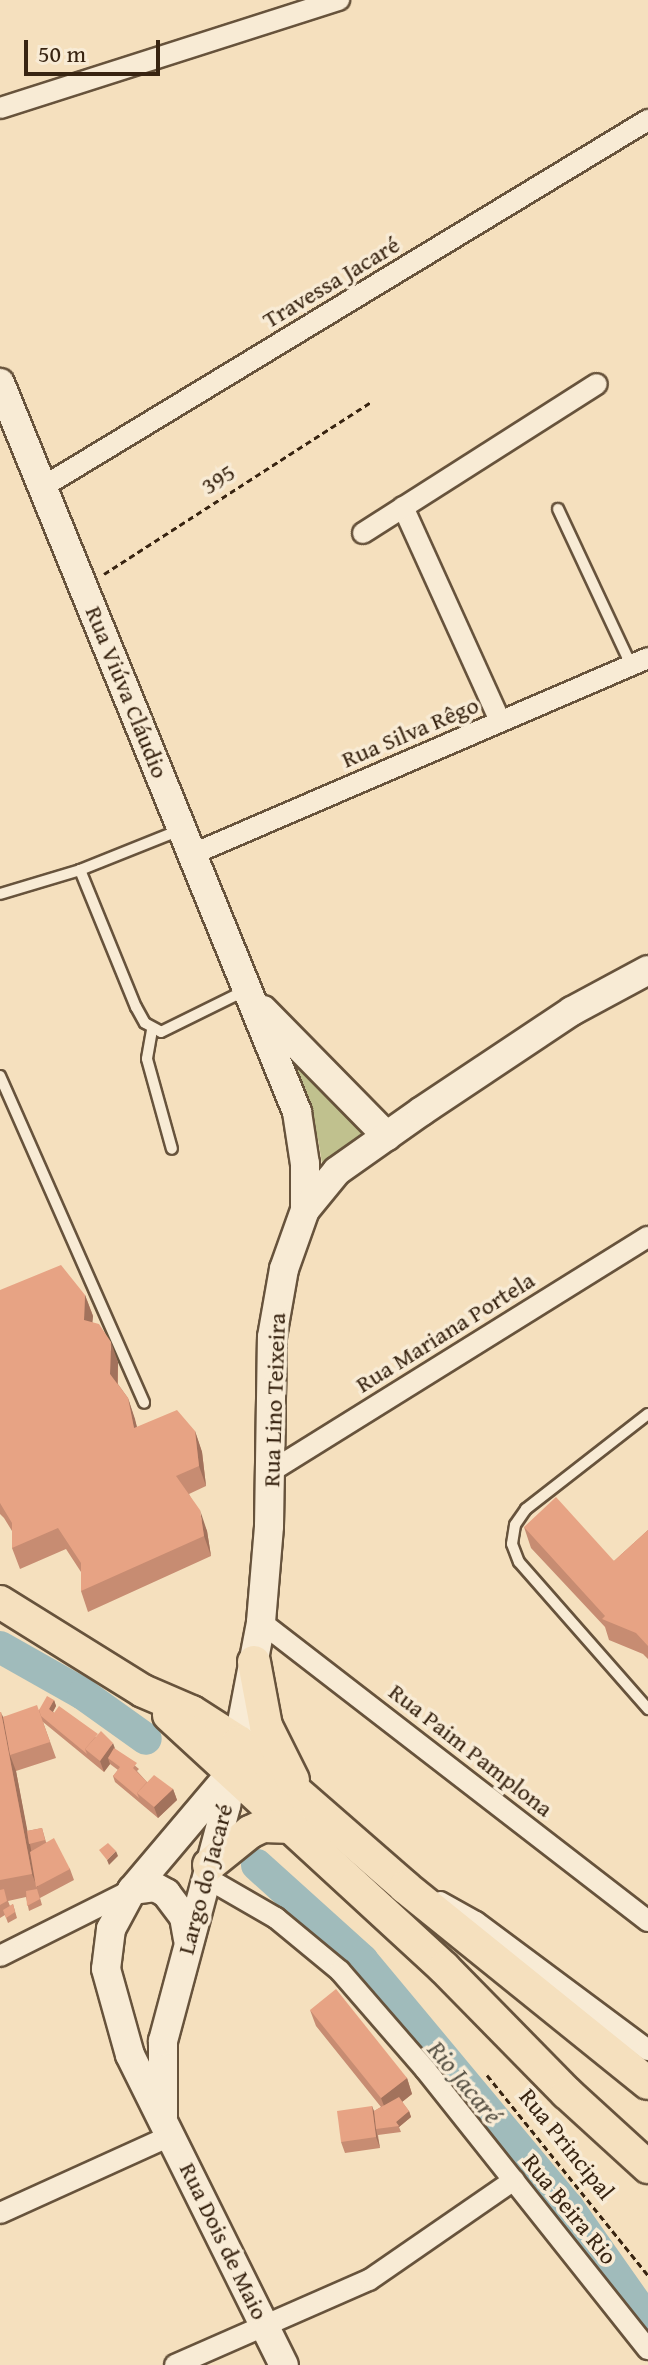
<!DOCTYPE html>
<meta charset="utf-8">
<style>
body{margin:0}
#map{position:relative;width:648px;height:2365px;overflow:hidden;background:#f5e0be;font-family:"Gentium Book Plus",serif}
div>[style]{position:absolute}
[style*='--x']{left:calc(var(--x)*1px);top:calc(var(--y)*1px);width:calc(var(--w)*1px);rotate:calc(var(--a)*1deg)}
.green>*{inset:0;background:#c0c18e}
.river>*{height:32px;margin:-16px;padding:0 16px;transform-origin:16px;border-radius:16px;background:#a0bbbb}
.path>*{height:3px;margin-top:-1.5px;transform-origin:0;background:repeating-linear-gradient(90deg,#382411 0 6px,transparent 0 10px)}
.roads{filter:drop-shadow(2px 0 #67533c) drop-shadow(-2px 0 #67533c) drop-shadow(0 2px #67533c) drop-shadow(0 -2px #67533c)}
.lane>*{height:10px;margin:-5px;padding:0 5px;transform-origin:5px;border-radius:5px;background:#f8ebd5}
.street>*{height:20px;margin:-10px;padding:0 10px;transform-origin:10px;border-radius:10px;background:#f8ebd5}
.secondary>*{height:28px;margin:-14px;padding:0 14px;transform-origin:14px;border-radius:14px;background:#f8ebd5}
.primary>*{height:32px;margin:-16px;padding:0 16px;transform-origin:16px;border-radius:16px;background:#f5e0be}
.wall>*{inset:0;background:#c78c72}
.shaded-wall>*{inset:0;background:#a2725c}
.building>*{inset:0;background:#e7a384}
span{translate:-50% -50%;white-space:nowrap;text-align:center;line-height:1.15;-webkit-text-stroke:7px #f8ebd5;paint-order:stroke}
.street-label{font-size:24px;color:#382411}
.water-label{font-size:26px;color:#575144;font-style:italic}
.scale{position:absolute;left:24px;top:40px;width:136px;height:36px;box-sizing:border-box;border:4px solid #382411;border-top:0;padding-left:10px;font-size:24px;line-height:28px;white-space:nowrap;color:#382411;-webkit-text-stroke:6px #f8ebd5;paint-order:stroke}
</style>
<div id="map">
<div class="green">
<div style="clip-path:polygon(282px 1038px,368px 1133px,323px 1169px,318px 1139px)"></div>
</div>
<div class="river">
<div style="--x:0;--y:1647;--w:95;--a:29.5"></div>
<div style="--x:83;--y:1694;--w:77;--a:35.5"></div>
<div style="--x:257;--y:1865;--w:142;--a:42.1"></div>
<div style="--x:362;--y:1960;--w:322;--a:50.2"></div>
<div style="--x:568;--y:2207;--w:139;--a:54.9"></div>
</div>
<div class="path">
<div style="--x:104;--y:574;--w:319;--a:-32.8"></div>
<div style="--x:487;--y:2075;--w:257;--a:51.2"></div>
</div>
<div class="roads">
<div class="lane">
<div style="--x:558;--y:509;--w:172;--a:64.9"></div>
<div style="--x:180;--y:830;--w:108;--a:158.2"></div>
<div style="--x:80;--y:870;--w:148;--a:67.8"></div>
<div style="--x:136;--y:1007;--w:18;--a:61"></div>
<div style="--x:145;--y:1023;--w:18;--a:29"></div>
<div style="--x:161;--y:1032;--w:95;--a:-26.3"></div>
<div style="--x:0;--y:894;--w:84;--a:-16.7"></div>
<div style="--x:152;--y:1030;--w:29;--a:100"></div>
<div style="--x:147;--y:1059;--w:93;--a:74.5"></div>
<div style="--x:0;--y:1076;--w:357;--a:66.2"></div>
<div style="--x:648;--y:1414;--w:155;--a:142.1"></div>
<div style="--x:526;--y:1509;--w:19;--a:125"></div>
<div style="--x:515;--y:1525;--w:19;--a:99"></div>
<div style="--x:512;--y:1544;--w:19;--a:69"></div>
<div style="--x:519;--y:1562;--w:196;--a:48.7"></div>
</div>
<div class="street">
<div style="--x:0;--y:108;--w:356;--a:-17.7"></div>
<div style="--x:41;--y:488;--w:710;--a:-31.23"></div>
<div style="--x:403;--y:507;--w:235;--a:65.6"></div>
<div style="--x:363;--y:533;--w:277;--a:-32.5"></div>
<div style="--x:193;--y:854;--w:495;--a:-23.3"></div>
<div style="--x:270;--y:1472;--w:445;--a:-31.9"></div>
<div style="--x:261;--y:1622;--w:489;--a:37.7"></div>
<div style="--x:205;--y:1877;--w:82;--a:30"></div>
<div style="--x:276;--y:1918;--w:83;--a:39.6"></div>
<div style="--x:340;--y:1971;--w:130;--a:49.1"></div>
<div style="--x:425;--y:2069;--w:358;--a:51.5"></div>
<div style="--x:440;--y:1902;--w:41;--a:29.1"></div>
<div style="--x:476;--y:1922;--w:214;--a:36.7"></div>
<div style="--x:0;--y:1956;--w:148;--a:-26.6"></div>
<div style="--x:0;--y:2213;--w:189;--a:-24.4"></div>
<div style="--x:175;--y:2365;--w:212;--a:-23.7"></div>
<div style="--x:369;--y:2280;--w:176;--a:-34.6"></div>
</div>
<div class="secondary">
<div style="--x:0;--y:383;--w:787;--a:67.83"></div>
<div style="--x:297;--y:1112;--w:53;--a:81.3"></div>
<div style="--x:305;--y:1164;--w:46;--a:90"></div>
<div style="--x:263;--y:1010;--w:177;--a:45.5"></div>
<div style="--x:231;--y:1773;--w:153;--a:130.2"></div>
<div style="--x:132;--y:1890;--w:44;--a:118.3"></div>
<div style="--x:111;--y:1929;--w:40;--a:97.1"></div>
<div style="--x:106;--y:1969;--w:89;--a:74.4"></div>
<div style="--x:130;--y:2055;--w:346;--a:63.6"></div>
<div style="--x:132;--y:1890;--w:23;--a:-7"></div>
<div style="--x:155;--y:1887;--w:13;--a:29"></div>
<div style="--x:166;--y:1893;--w:30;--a:53"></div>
<div style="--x:184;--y:1917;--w:22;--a:80"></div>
<div style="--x:163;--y:2117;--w:76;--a:-90"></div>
<div style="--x:163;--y:2041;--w:243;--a:-75"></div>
<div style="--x:226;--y:1806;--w:187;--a:-79.2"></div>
<div style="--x:261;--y:1622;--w:96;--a:-85.2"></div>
<div style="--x:269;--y:1526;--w:189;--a:-89.1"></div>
<div style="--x:272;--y:1337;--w:69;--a:-80"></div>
<div style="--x:284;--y:1269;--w:63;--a:-70.4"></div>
<div style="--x:305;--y:1210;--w:50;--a:-50.6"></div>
<div style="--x:337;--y:1171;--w:104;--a:-35.2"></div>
<div style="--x:422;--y:1111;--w:180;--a:-33.7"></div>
<div style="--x:572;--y:1011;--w:86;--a:-28.3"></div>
</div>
<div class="primary">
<div style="--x:0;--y:1602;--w:168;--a:31.9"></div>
<div style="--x:143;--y:1691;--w:53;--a:23.2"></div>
<div style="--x:192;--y:1712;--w:56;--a:32.6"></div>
<div style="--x:239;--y:1742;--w:220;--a:41.1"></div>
<div style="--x:405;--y:1887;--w:312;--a:38.9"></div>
<div style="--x:254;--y:1662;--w:65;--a:79.4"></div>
<div style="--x:266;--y:1726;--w:60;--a:63.4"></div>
<div style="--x:169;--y:1715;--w:374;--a:42.6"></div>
<div style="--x:444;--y:1968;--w:175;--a:45.5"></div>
<div style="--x:567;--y:2093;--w:110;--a:42.4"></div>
<div style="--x:209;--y:1865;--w:53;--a:-38.8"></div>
<div style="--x:250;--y:1832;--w:14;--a:-25"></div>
<div style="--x:263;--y:1826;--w:29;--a:2"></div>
</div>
</div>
<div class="wall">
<div style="clip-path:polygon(0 1290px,85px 1295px,93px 1316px,92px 1322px,118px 1362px,118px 1384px,128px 1398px,137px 1427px,195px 1431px,202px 1452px,206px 1486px,189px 1494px,207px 1531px,211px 1556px,88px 1612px,81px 1591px,81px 1572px,66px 1549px,20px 1569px,12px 1548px,12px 1531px,4px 1518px,0 1514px)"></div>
<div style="clip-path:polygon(524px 1527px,614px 1561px,648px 1530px,648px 1659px,643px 1654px,609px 1640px,605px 1627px,531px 1548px)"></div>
<div style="clip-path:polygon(54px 1700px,56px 1706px,53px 1712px,114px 1748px,139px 1769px,137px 1771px,147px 1782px,173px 1789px,177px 1800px,158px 1818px,115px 1782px,113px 1776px,118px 1770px,110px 1764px,104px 1772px,43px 1722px,56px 1758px,16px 1771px,27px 1831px,42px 1828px,46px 1842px,70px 1869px,74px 1880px,40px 1898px,42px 1905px,29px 1911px,26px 1897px,8px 1901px,10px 1906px,13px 1904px,17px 1918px,8px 1923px,5px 1915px,0 1918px,0 1712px,3px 1717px,39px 1710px)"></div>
<div style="clip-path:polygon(310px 2010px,407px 2078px,412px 2094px,402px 2102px,409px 2111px,411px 2117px,399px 2127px,401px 2132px,378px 2135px,380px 2148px,345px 2153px,341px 2142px,372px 2106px,374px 2111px,381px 2107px,316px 2026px)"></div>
</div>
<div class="shaded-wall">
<div style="clip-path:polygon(85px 1295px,93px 1316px,91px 1340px,84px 1320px)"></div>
<div style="clip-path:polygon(111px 1342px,118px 1362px,117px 1395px,110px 1374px)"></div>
<div style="clip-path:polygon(128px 1398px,135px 1419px,142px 1449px,134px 1428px)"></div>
<div style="clip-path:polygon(195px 1431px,202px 1452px,206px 1486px,199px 1466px)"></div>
<div style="clip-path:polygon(200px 1510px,207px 1531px,211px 1556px,204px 1536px)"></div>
<div style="clip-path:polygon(54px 1700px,56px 1706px,51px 1715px,49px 1709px)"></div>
<div style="clip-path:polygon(1px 1712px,9px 1733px,10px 1755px,16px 1771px,38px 1886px,37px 1887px,32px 1874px)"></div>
<div style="clip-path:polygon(113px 1743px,117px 1754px,108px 1758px,110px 1764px,104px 1772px,100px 1761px)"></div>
<div style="clip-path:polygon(173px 1789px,177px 1800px,158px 1818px,154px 1807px)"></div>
<div style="clip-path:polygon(116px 1851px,118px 1856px,109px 1865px,107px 1860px)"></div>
<div style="clip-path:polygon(407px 2078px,412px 2094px,387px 2114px,381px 2098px)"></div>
<div style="clip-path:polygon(372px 2106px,376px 2117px,376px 2129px,380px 2148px,376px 2137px)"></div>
<div style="clip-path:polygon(409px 2111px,411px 2117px,399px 2127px,396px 2122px)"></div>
</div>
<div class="building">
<div style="clip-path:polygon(61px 1265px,85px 1295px,84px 1320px,99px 1324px,111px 1342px,110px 1374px,128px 1398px,134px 1428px,177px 1410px,195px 1431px,199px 1466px,176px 1476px,200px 1510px,204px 1536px,81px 1591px,81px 1563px,58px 1528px,12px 1548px,12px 1523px,0 1503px,0 1290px)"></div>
<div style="clip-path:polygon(556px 1497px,614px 1561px,648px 1530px,648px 1646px,636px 1633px,602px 1619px,605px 1616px,524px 1527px)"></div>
<div style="clip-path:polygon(47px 1696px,54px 1700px,49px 1709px,54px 1713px,59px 1706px,98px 1734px,85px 1749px,87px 1754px,41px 1716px,39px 1710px)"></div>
<div style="clip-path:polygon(37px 1705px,50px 1742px,10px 1755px,3px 1717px)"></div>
<div style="clip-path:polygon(0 1712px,1px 1712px,32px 1874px,0 1880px)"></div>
<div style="clip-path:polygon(101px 1731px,113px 1743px,100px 1761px,85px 1749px)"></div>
<div style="clip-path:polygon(114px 1748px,137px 1763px,133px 1768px,147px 1782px,137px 1793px,139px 1798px,113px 1776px,120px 1767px,108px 1758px)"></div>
<div style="clip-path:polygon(154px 1775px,173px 1789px,154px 1807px,137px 1793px)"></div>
<div style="clip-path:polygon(42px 1828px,45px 1840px,29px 1844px,27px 1831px)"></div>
<div style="clip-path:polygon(54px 1838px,70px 1869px,36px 1887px,30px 1852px)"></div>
<div style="clip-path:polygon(108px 1843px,116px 1851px,107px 1860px,99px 1850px)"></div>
<div style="clip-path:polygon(4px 1889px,7px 1901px,0 1905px,0 1890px)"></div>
<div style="clip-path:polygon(37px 1889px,40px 1899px,27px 1906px,26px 1891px)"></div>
<div style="clip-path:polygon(13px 1904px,15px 1912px,6px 1918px,3px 1910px)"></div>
<div style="clip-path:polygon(336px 1989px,407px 2078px,381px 2098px,310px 2010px)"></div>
<div style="clip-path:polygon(399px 2097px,409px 2111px,396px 2122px,399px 2126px,376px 2129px,374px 2111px)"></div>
<div style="clip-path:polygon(372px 2106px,376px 2137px,341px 2142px,337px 2111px)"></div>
</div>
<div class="street-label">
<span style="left:331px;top:282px;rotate:-31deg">Travessa Jacaré</span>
<span style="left:218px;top:479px;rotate:-33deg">395</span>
<span style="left:127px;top:692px;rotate:68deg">Rua Viúva Cláudio</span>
<span style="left:410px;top:732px;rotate:-23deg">Rua Silva Rêgo</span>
<span style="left:445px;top:1332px;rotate:-32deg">Rua Mariana Portela</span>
<span style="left:274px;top:1400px;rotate:-88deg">Rua Lino Teixeira</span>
<span style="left:471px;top:1750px;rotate:38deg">Rua Paim Pamplona</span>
<span style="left:205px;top:1879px;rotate:-75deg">Largo do Jacaré</span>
<span style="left:567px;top:2144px;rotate:51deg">Rua Principal</span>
<span style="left:570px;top:2209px;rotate:51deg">Rua Beira Rio</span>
<span style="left:224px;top:2241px;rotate:64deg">Rua Dois de Maio</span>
</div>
<div class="water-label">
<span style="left:465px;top:2082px;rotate:50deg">Rio Jacaré</span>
</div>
<div class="scale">50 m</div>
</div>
